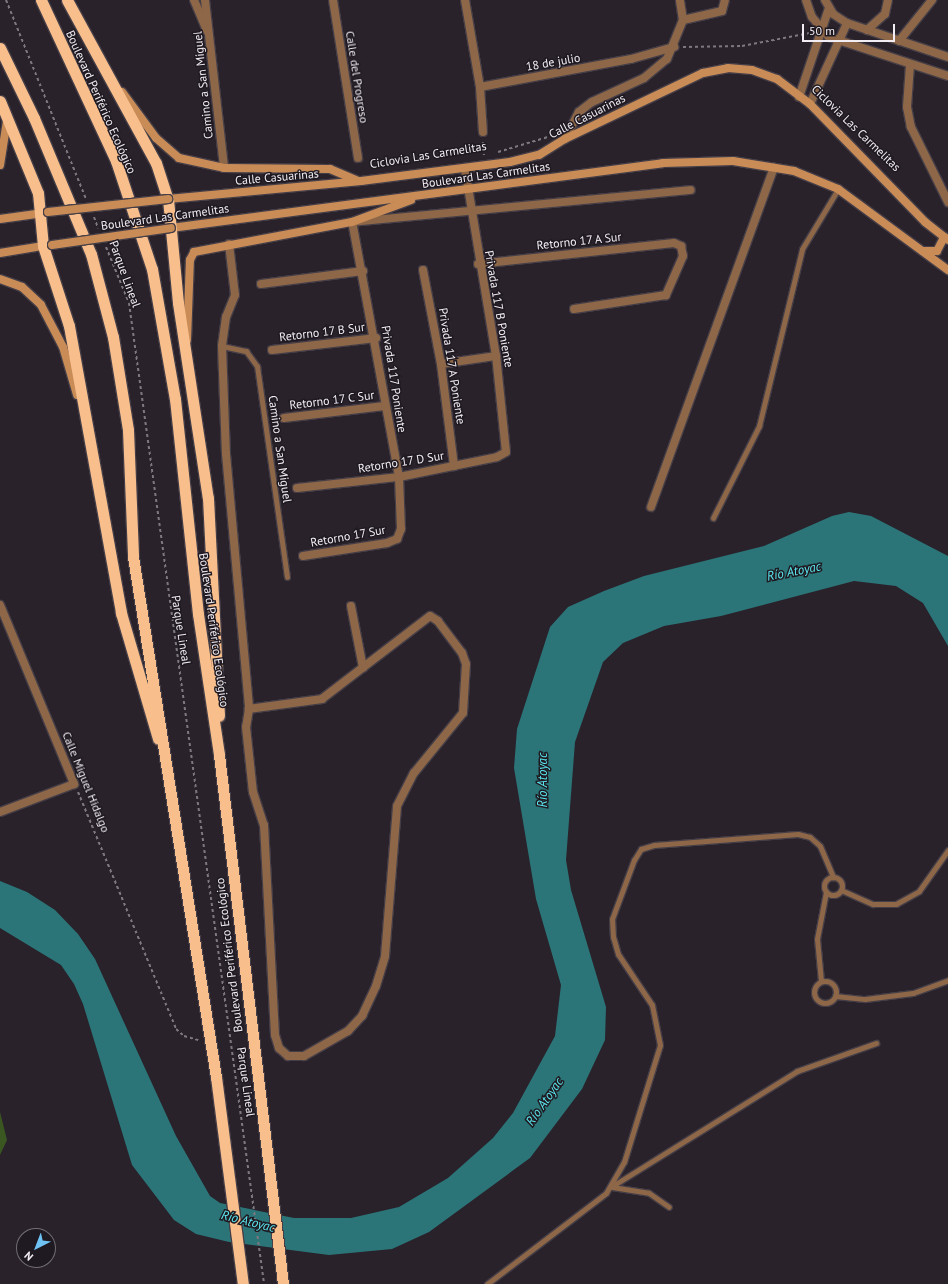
<!DOCTYPE html>
<meta charset="utf-8">
<style>
body{margin:0}
#map{position:relative;width:948px;height:1284px;overflow:hidden;background:#29222b;font-family:"PT Sans",sans-serif}
div>[style]{position:absolute}
[style*='--x']{left:calc(var(--x)*1px);top:calc(var(--y)*1px);width:calc(var(--w)*1px);rotate:calc(var(--a)*1deg)}
.green>*{inset:0;background:#3b5721}
.water>*{inset:0;background:#2b7578}
.path>*{height:2px;margin-top:-1px;transform-origin:0;background:repeating-linear-gradient(90deg,#7e787f 0 3px,transparent 0 6px)}
.roads{filter:drop-shadow(1px 0 #453e47) drop-shadow(-1px 0 #453e47) drop-shadow(0 1px #453e47) drop-shadow(0 -1px #453e47)}
.service>*{height:5px;margin:-2.5px;padding:0 2.5px;transform-origin:2.5px;border-radius:2.5px;background:#8d6747}
.service>.ring{margin:-2.5px;padding:0;box-sizing:content-box;background:none;border:5px solid #8d6747;border-radius:50%}
.minor>*{height:8px;margin:-4px;padding:0 4px;transform-origin:4px;border-radius:4px;background:#8d6747}
.secondary>*{height:8px;margin:-4px;padding:0 4px;transform-origin:4px;border-radius:4px;background:#c98c57}
.trunk>*{height:11px;margin:-5.5px;padding:0 5.5px;transform-origin:5.5px;border-radius:5.5px;background:#f8be8c}
.bridges{filter:drop-shadow(1px 0 #453e47) drop-shadow(-1px 0 #453e47) drop-shadow(0 1px #453e47) drop-shadow(0 -1px #453e47)}
.secondary-bridge>*{height:8px;margin:-4px;padding:0 4px;transform-origin:4px;border-radius:4px;background:#c98c57}
span{translate:-50% -50%;white-space:nowrap;text-align:center;line-height:1.15;-webkit-text-stroke:3px #1f1921;paint-order:stroke}
.street-label{font-size:12px;color:#f2edf3}
.water-label{font-size:13px;color:#5be7ee;font-style:italic}
.north{position:absolute;left:16px;top:1228px;width:40px;height:40px;box-sizing:border-box;background:#1f1921;border:1px solid #736e75;border-radius:50%;rotate:222deg;font-size:11px;font-weight:700;line-height:16px;text-align:center;color:#f2edf3}
.north::after{content:'';display:block;margin:auto;width:14px;height:18px;background:#6fc2f4;clip-path:polygon(50% 0,100% 100%,50% 72%,0 100%)}
.scale{position:absolute;left:802px;top:24px;width:93px;height:18px;box-sizing:border-box;border:2px solid #f2edf3;border-top:0;padding-left:5px;font-size:12px;line-height:14px;white-space:nowrap;color:#f2edf3;-webkit-text-stroke:3px #1f1921;paint-order:stroke}
</style>
<div id="map">
<div class="green">
<div style="clip-path:polygon(0 1112px,7px 1140px,0 1155px)"></div>
</div>
<div class="water">
<div style="clip-path:polygon(849px 512px,871px 516px,948px 556px,948px 646px,923px 603px,896px 586px,854px 581px,721px 616px,664px 626px,623px 643px,603px 662px,575px 742px,566px 860px,571px 890px,606px 1007px,605px 1040px,582px 1089px,530px 1158px,429px 1232px,392px 1249px,329px 1255px,229px 1242px,196px 1234px,174px 1220px,132px 1165px,83px 1004px,74px 984px,61px 965px,0 928px,0 881px,27px 892px,55px 910px,78px 934px,95px 959px,176px 1136px,210px 1196px,220px 1203px,294px 1218px,351px 1218px,399px 1207px,448px 1178px,493px 1138px,513px 1113px,555px 1036px,561px 985px,536px 899px,514px 768px,517px 729px,550px 627px,568px 607px,604px 591px,644px 576px,764px 546px,832px 516px)"></div>
</div>
<div class="path">
<div style="--x:6;--y:0;--w:214;--a:68.1"></div>
<div style="--x:683;--y:47;--w:59;--a:-1"></div>
<div style="--x:742;--y:46;--w:69;--a:-10.8"></div>
<div style="--x:483;--y:142;--w:13;--a:86"></div>
<div style="--x:498;--y:152;--w:52;--a:-16.7"></div>
<div style="--x:94;--y:217;--w:12;--a:70"></div>
<div style="--x:106;--y:247;--w:61;--a:67.7"></div>
<div style="--x:129;--y:303;--w:990;--a:82.16"></div>
<div style="--x:78;--y:792;--w:256;--a:67.5"></div>
<div style="--x:176;--y:1029;--w:11;--a:41"></div>
<div style="--x:184;--y:1036;--w:15;--a:16"></div>
</div>
<div class="roads">
<div class="service">
<div style="--x:222;--y:346;--w:25;--a:12"></div>
<div style="--x:246;--y:351;--w:19;--a:54"></div>
<div style="--x:257;--y:366;--w:213;--a:81.9"></div>
<div style="--x:713;--y:518;--w:103;--a:-63.4"></div>
<div style="--x:759;--y:426;--w:182;--a:-76.3"></div>
<div style="--x:802;--y:249;--w:70;--a:-59"></div>
<div class="ring" style="left:824px;top:877px;width:13px;height:13px"></div>
<div style="--x:841;--y:890;--w:35;--a:24"></div>
<div style="--x:873;--y:904;--w:23;--a:0"></div>
<div style="--x:896;--y:904;--w:26;--a:-29"></div>
<div style="--x:919;--y:891;--w:50;--a:-54.7"></div>
<div style="--x:821;--y:981;--w:42;--a:-95.4"></div>
<div style="--x:817;--y:939;--w:48;--a:-79.2"></div>
<div class="ring" style="left:814px;top:981px;width:17px;height:17px"></div>
<div style="--x:835;--y:996;--w:30;--a:6"></div>
<div style="--x:865;--y:999;--w:48;--a:-7.1"></div>
<div style="--x:913;--y:993;--w:37;--a:-20"></div>
<div style="--x:614;--y:1185;--w:216;--a:-31.9"></div>
<div style="--x:797;--y:1071;--w:84;--a:-19.5"></div>
<div style="--x:612;--y:1187;--w:37;--a:9"></div>
<div style="--x:649;--y:1193;--w:24;--a:35"></div>
<div style="--x:487;--y:1284;--w:150;--a:-37.4"></div>
<div style="--x:606;--y:1193;--w:36;--a:-60"></div>
<div style="--x:624;--y:1162;--w:122;--a:-72.9"></div>
<div style="--x:660;--y:1045;--w:41;--a:-101.3"></div>
<div style="--x:652;--y:1005;--w:61;--a:-123.7"></div>
<div style="--x:618;--y:954;--w:18;--a:-106"></div>
<div style="--x:613;--y:937;--w:18;--a:-93"></div>
<div style="--x:612;--y:919;--w:63;--a:-69.6"></div>
<div style="--x:634;--y:860;--w:13;--a:-58"></div>
<div style="--x:641;--y:849;--w:14;--a:-17"></div>
<div style="--x:654;--y:845;--w:144;--a:-4.4"></div>
<div style="--x:798;--y:834;--w:12;--a:14"></div>
<div style="--x:810;--y:837;--w:13;--a:42"></div>
<div style="--x:820;--y:846;--w:34;--a:67"></div>
</div>
<div class="minor">
<div style="--x:194;--y:0;--w:33;--a:67"></div>
<div style="--x:205;--y:0;--w:169;--a:83.5"></div>
<div style="--x:333;--y:0;--w:160;--a:81"></div>
<div style="--x:465;--y:0;--w:88;--a:80.2"></div>
<div style="--x:480;--y:87;--w:45;--a:86.2"></div>
<div style="--x:806;--y:0;--w:18;--a:71"></div>
<div style="--x:812;--y:17;--w:26;--a:50"></div>
<div style="--x:829;--y:37;--w:125;--a:18.1"></div>
<div style="--x:825;--y:0;--w:16;--a:60"></div>
<div style="--x:833;--y:14;--w:17;--a:33"></div>
<div style="--x:847;--y:23;--w:107;--a:18.6"></div>
<div style="--x:683;--y:20;--w:40;--a:-13"></div>
<div style="--x:722;--y:11;--w:11;--a:-75"></div>
<div style="--x:867;--y:30;--w:24;--a:-42"></div>
<div style="--x:885;--y:14;--w:14;--a:-78"></div>
<div style="--x:899;--y:41;--w:53;--a:-51.2"></div>
<div style="--x:910;--y:65;--w:42;--a:94.1"></div>
<div style="--x:907;--y:107;--w:20;--a:79"></div>
<div style="--x:911;--y:127;--w:84;--a:63.7"></div>
<div style="--x:480;--y:87;--w:154;--a:-10.5"></div>
<div style="--x:631;--y:59;--w:45;--a:-15.6"></div>
<div style="--x:799;--y:97;--w:94;--a:-71.4"></div>
<div style="--x:810;--y:104;--w:89;--a:-65.4"></div>
<div style="--x:565;--y:139;--w:30;--a:-63"></div>
<div style="--x:579;--y:112;--w:16;--a:-38"></div>
<div style="--x:592;--y:102;--w:57;--a:-24.8"></div>
<div style="--x:644;--y:78;--w:30;--a:-40"></div>
<div style="--x:667;--y:59;--w:42;--a:-67.7"></div>
<div style="--x:683;--y:20;--w:20;--a:-99"></div>
<div style="--x:229;--y:244;--w:51;--a:83.3"></div>
<div style="--x:235;--y:295;--w:24;--a:112"></div>
<div style="--x:226;--y:317;--w:29;--a:98"></div>
<div style="--x:222;--y:346;--w:108;--a:87.9"></div>
<div style="--x:226;--y:454;--w:256;--a:84.8"></div>
<div style="--x:249;--y:709;--w:18;--a:99"></div>
<div style="--x:246;--y:727;--w:65;--a:83.9"></div>
<div style="--x:253;--y:792;--w:35;--a:72"></div>
<div style="--x:264;--y:825;--w:210;--a:87"></div>
<div style="--x:275;--y:1035;--w:14;--a:73"></div>
<div style="--x:279;--y:1048;--w:12;--a:42"></div>
<div style="--x:288;--y:1056;--w:16;--a:0"></div>
<div style="--x:304;--y:1056;--w:51;--a:-29.6"></div>
<div style="--x:348;--y:1031;--w:21;--a:-47"></div>
<div style="--x:362;--y:1016;--w:33;--a:-65"></div>
<div style="--x:376;--y:986;--w:31;--a:-73"></div>
<div style="--x:385;--y:956;--w:150;--a:-85.4"></div>
<div style="--x:397;--y:806;--w:37;--a:-63"></div>
<div style="--x:414;--y:773;--w:77;--a:-50.8"></div>
<div style="--x:463;--y:713;--w:49;--a:-86.5"></div>
<div style="--x:466;--y:664;--w:12;--a:-110"></div>
<div style="--x:462;--y:653;--w:40;--a:-127"></div>
<div style="--x:438;--y:621;--w:9;--a:-148"></div>
<div style="--x:430;--y:616;--w:136;--a:142.5"></div>
<div style="--x:322;--y:699;--w:74;--a:172.2"></div>
<div style="--x:478;--y:264;--w:197;--a:-6.1"></div>
<div style="--x:674;--y:243;--w:8;--a:23"></div>
<div style="--x:681;--y:246;--w:10;--a:79"></div>
<div style="--x:683;--y:256;--w:43;--a:113.6"></div>
<div style="--x:666;--y:295;--w:93;--a:171.3"></div>
<div style="--x:423;--y:270;--w:96;--a:79.2"></div>
<div style="--x:441;--y:364;--w:103;--a:82.7"></div>
<div style="--x:261;--y:284;--w:103;--a:-7.3"></div>
<div style="--x:272;--y:350;--w:105;--a:-6.6"></div>
<div style="--x:441;--y:364;--w:56;--a:-8.3"></div>
<div style="--x:284;--y:418;--w:101;--a:-6.8"></div>
<div style="--x:297;--y:488;--w:103;--a:-6.2"></div>
<div style="--x:399;--y:477;--w:100;--a:-11.5"></div>
<div style="--x:497;--y:457;--w:10;--a:-29"></div>
<div style="--x:506;--y:452;--w:97;--a:-95.9"></div>
<div style="--x:496;--y:356;--w:190;--a:-99.4"></div>
<div style="--x:651;--y:507;--w:361;--a:-70.1"></div>
<div style="--x:303;--y:556;--w:85;--a:-8.8"></div>
<div style="--x:387;--y:543;--w:11;--a:-22"></div>
<div style="--x:397;--y:539;--w:11;--a:-68"></div>
<div style="--x:401;--y:529;--w:52;--a:-92.2"></div>
<div style="--x:399;--y:477;--w:259;--a:-100.4"></div>
<div style="--x:352;--y:222;--w:340;--a:-5.4"></div>
<div style="--x:0;--y:605;--w:194;--a:67.5"></div>
<div style="--x:74;--y:784;--w:79;--a:159.3"></div>
<div style="--x:351;--y:606;--w:63;--a:79"></div>
</div>
<div class="secondary">
<div style="--x:122;--y:92;--w:57;--a:53.5"></div>
<div style="--x:156;--y:138;--w:30;--a:41"></div>
<div style="--x:179;--y:158;--w:46;--a:12.5"></div>
<div style="--x:224;--y:168;--w:106;--a:0.5"></div>
<div style="--x:330;--y:169;--w:30;--a:23"></div>
<div style="--x:0;--y:165;--w:45;--a:-81"></div>
<div style="--x:168;--y:199;--w:194;--a:-5.3"></div>
<div style="--x:361;--y:181;--w:150;--a:-7.3"></div>
<div style="--x:510;--y:162;--w:30;--a:-14"></div>
<div style="--x:539;--y:155;--w:31;--a:-32"></div>
<div style="--x:565;--y:139;--w:153;--a:-25.6"></div>
<div style="--x:703;--y:73;--w:25;--a:-11"></div>
<div style="--x:728;--y:68;--w:24;--a:5"></div>
<div style="--x:752;--y:70;--w:27;--a:20"></div>
<div style="--x:777;--y:79;--w:41;--a:37.1"></div>
<div style="--x:810;--y:104;--w:165;--a:45.7"></div>
<div style="--x:925;--y:222;--w:29;--a:38"></div>
<div style="--x:0;--y:219;--w:44;--a:-7.8"></div>
<div style="--x:171;--y:228;--w:496;--a:-7.5"></div>
<div style="--x:663;--y:163;--w:70;--a:-1.6"></div>
<div style="--x:733;--y:161;--w:62;--a:9.3"></div>
<div style="--x:794;--y:171;--w:48;--a:22.2"></div>
<div style="--x:838;--y:189;--w:137;--a:36.4"></div>
<div style="--x:923;--y:251;--w:14;--a:0"></div>
<div style="--x:937;--y:251;--w:16;--a:-63"></div>
<div style="--x:0;--y:253;--w:50;--a:-9.3"></div>
<div style="--x:0;--y:279;--w:23;--a:20"></div>
<div style="--x:22;--y:287;--w:26;--a:43"></div>
<div style="--x:41;--y:305;--w:47;--a:62.4"></div>
<div style="--x:63;--y:347;--w:50;--a:73.7"></div>
<div style="--x:187;--y:340;--w:80;--a:-87.9"></div>
<div style="--x:190;--y:260;--w:9;--a:-63"></div>
<div style="--x:194;--y:252;--w:161;--a:-10.8"></div>
<div style="--x:352;--y:222;--w:63;--a:-20.4"></div>
</div>
<div class="trunk">
<div style="--x:41;--y:0;--w:178;--a:65"></div>
<div style="--x:116;--y:161;--w:114;--a:71.6"></div>
<div style="--x:152;--y:269;--w:132;--a:80"></div>
<div style="--x:175;--y:399;--w:216;--a:83.9"></div>
<div style="--x:198;--y:614;--w:143;--a:81.5"></div>
<div style="--x:219;--y:755;--w:533;--a:83.1"></div>
<div style="--x:67;--y:0;--w:186;--a:61.4"></div>
<div style="--x:156;--y:163;--w:38;--a:72"></div>
<div style="--x:168;--y:199;--w:104;--a:84.5"></div>
<div style="--x:178;--y:303;--w:197;--a:81.3"></div>
<div style="--x:208;--y:498;--w:218;--a:87.1"></div>
<div style="--x:0;--y:48;--w:78;--a:64.1"></div>
<div style="--x:34;--y:118;--w:147;--a:67.3"></div>
<div style="--x:91;--y:254;--w:86;--a:75.2"></div>
<div style="--x:113;--y:337;--w:94;--a:80.8"></div>
<div style="--x:128;--y:430;--w:127;--a:87.7"></div>
<div style="--x:133;--y:557;--w:527;--a:80.93"></div>
<div style="--x:216;--y:1077;--w:209;--a:82.6"></div>
<div style="--x:0;--y:101;--w:100;--a:67.6"></div>
<div style="--x:38;--y:193;--w:53;--a:84.6"></div>
<div style="--x:43;--y:246;--w:84;--a:72"></div>
<div style="--x:69;--y:326;--w:292;--a:79.7"></div>
<div style="--x:121;--y:613;--w:131;--a:73.6"></div>
</div>
</div>
<div class="bridges">
<div class="secondary-bridge">
<div style="--x:48;--y:212;--w:121;--a:-6.2"></div>
<div style="--x:52;--y:245;--w:120;--a:-8.1"></div>
</div>
</div>
<div class="street-label">
<span style="left:553px;top:62px;rotate:-10deg">18 de julio</span>
<span style="left:357px;top:77px;rotate:81deg">Calle del Progreso</span>
<span style="left:203px;top:85px;rotate:-96deg">Camino a San Miguel</span>
<span style="left:101px;top:102px;rotate:66deg">Boulevard Periférico Ecológico</span>
<span style="left:587px;top:116px;rotate:-27deg">Calle Casuarinas</span>
<span style="left:856px;top:128px;rotate:44deg">Ciclovia Las Carmelitas</span>
<span style="left:428px;top:155px;rotate:-9deg">Ciclovia Las Carmelitas</span>
<span style="left:486px;top:175px;rotate:-8deg">Boulevard Las Carmelitas</span>
<span style="left:277px;top:177px;rotate:-5deg">Calle Casuarinas</span>
<span style="left:165px;top:217px;rotate:-8deg">Boulevard Las Carmelitas</span>
<span style="left:579px;top:241px;rotate:-6deg">Retorno 17 A Sur</span>
<span style="left:125px;top:274px;rotate:70deg">Parque Lineal</span>
<span style="left:499px;top:309px;rotate:80deg">Privada 117 B Poniente</span>
<span style="left:322px;top:332px;rotate:-7deg">Retorno 17 B Sur</span>
<span style="left:452px;top:366px;rotate:81deg">Privada 117 A Poniente</span>
<span style="left:394px;top:379px;rotate:81deg">Privada 117 Poniente</span>
<span style="left:332px;top:400px;rotate:-7deg">Retorno 17 C Sur</span>
<span style="left:280px;top:449px;rotate:82deg">Camino a San Miguel</span>
<span style="left:401px;top:462px;rotate:-9deg">Retorno 17 D Sur</span>
<span style="left:348px;top:536px;rotate:-10deg">Retorno 17 Sur</span>
<span style="left:181px;top:630px;rotate:81deg">Parque Lineal</span>
<span style="left:214px;top:630px;rotate:82deg">Boulevard Periférico Ecológico</span>
<span style="left:86px;top:782px;rotate:68deg">Calle Miguel Hidalgo</span>
<span style="left:229px;top:955px;rotate:-97deg">Boulevard Periférico Ecológico</span>
<span style="left:246px;top:1082px;rotate:82deg">Parque Lineal</span>
</div>
<div class="water-label">
<span style="left:794px;top:572px;rotate:-11deg">Río Atoyac</span>
<span style="left:543px;top:780px;rotate:-90deg">Río Atoyac</span>
<span style="left:545px;top:1102px;rotate:-55deg">Río Atoyac</span>
<span style="left:248px;top:1222px;rotate:14deg">Río Atoyac</span>
</div>
<div class="north">N</div>
<div class="scale">50 m</div>
</div>
